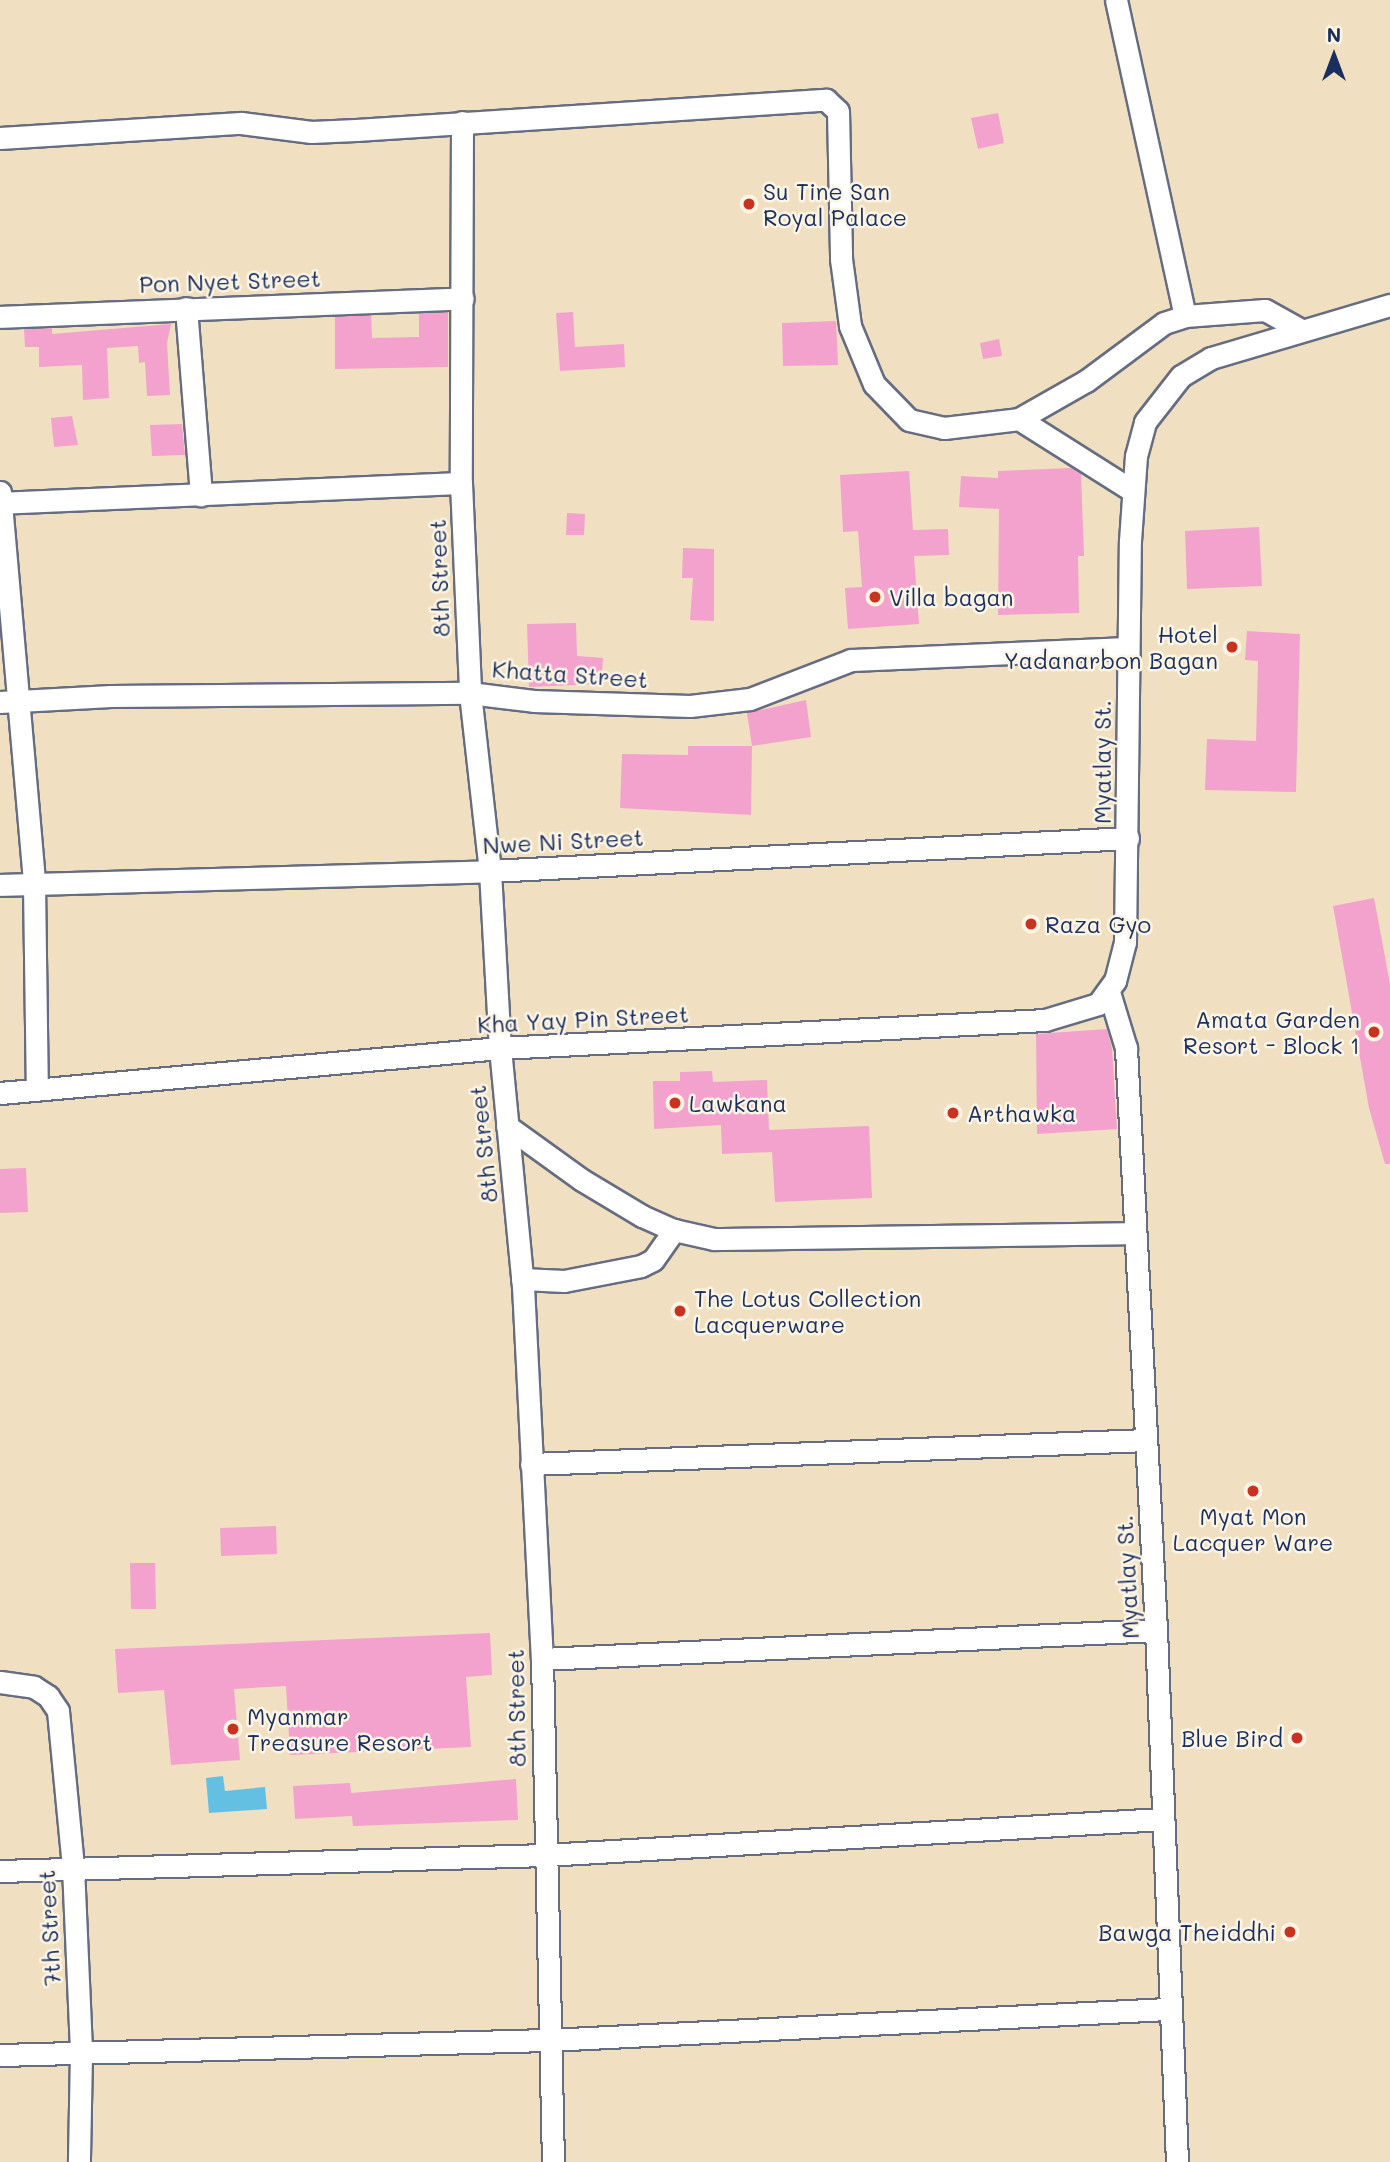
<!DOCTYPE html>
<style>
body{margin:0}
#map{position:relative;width:1390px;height:2162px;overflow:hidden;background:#f0e0c1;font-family:Mali,sans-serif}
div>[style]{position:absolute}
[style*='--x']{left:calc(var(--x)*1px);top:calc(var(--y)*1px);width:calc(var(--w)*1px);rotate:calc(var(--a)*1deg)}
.water>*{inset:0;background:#64c0e2}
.building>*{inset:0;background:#f2a2cd}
.roads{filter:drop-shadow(2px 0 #666d81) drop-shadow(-2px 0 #666d81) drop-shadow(0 2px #666d81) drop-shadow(0 -2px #666d81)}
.minor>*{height:21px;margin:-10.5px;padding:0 10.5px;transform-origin:10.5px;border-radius:10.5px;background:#fff}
.dots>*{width:19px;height:19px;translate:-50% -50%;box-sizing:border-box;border:4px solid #fcf5e5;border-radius:50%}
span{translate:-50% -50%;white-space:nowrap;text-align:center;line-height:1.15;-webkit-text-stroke:5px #fcf5e5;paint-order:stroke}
.poi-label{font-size:23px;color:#1b2f5e}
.left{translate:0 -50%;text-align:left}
.right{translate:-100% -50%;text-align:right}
.street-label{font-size:23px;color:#1b2f5e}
.north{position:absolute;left:1299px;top:21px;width:70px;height:70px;-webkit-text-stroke:5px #fcf5e5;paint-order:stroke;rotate:0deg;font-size:19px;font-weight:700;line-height:28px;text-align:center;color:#1b2f5e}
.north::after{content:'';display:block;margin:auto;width:24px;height:32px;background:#1b2f5e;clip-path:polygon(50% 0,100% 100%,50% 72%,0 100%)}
</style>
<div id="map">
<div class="water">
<div style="clip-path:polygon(223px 1776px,225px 1791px,265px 1787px,267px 1809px,209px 1813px,206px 1778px)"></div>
</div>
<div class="building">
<div style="clip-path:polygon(998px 113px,1004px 143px,978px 149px,971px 118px)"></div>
<div style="clip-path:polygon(448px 312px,448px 367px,335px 369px,335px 316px,371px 315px,372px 338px,419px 337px,419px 313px)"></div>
<div style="clip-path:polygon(573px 312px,575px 347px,624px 344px,625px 367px,560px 371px,556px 313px)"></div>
<div style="clip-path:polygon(836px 321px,838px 365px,783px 366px,782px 323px)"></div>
<div style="clip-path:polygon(171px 324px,167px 343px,170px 395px,147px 396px,145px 362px,139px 363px,138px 346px,107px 348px,109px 398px,83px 400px,82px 365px,39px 367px,39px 347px,25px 347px,24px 329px,52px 328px,52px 334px)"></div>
<div style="clip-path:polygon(999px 339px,1002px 356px,983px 359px,980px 343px)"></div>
<div style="clip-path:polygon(72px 416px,78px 445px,54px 447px,51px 418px)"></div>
<div style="clip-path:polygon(182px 424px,185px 455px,152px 456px,150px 425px)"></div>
<div style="clip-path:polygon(1071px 468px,1081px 474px,1084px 556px,1078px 556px,1079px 613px,998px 615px,999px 509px,959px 507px,961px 476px,998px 478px,998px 471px)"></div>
<div style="clip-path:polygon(909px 471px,913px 530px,948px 529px,949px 555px,914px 556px,919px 624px,848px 629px,845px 588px,862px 587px,858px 531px,843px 532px,840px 475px)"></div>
<div style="clip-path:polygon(567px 513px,585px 514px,584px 535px,566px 535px)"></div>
<div style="clip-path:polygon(1259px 527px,1262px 586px,1187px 589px,1185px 531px)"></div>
<div style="clip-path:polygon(683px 548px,714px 549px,714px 621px,690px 620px,693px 578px,682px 578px)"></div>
<div style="clip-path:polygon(576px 623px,577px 656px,603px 658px,601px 684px,529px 687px,527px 624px)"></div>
<div style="clip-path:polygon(1247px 631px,1300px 634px,1296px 792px,1205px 790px,1207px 739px,1256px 741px,1258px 661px,1245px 660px)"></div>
<div style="clip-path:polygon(806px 700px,811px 737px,752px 746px,747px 713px)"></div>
<div style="clip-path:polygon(688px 746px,752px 746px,751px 815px,620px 808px,622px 754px,688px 755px)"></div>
<div style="clip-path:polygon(1374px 898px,1390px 984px,1390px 1164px,1385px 1164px,1369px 1108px,1333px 906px)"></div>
<div style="clip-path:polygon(1107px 1029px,1112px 1048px,1117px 1129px,1037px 1134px,1036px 1034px)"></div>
<div style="clip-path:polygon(712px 1071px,713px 1082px,767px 1080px,769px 1130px,869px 1126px,872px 1198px,775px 1202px,772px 1152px,722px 1154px,721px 1125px,654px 1129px,653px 1081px,680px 1081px,680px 1072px)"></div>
<div style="clip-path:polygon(26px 1168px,28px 1212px,0 1213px,0 1169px)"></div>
<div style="clip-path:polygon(276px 1526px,277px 1554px,221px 1556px,220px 1528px)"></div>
<div style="clip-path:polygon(130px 1563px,155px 1563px,156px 1609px,131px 1609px)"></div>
<div style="clip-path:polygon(490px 1633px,492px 1675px,466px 1677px,471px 1747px,290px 1755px,286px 1686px,234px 1689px,240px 1760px,171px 1765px,164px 1690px,118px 1693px,115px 1649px)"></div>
<div style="clip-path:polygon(516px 1779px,518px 1820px,353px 1826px,352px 1816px,295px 1819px,293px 1786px,350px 1783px,351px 1793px)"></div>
</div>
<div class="roads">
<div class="minor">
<div style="--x:1116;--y:0;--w:323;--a:77.7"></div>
<div style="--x:462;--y:122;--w:361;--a:90.2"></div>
<div style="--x:461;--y:483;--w:210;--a:87.5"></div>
<div style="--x:470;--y:693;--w:179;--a:83.6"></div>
<div style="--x:490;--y:871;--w:177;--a:86.8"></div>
<div style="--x:500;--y:1048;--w:239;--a:84.5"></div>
<div style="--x:523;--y:1286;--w:373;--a:87.1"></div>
<div style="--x:542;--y:1659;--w:503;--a:88.75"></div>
<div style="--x:0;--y:138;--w:241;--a:-3.6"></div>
<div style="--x:241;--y:123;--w:71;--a:7.3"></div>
<div style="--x:311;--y:132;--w:45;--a:-2.5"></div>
<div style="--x:356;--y:130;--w:471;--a:-3.7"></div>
<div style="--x:826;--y:100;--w:16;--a:43"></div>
<div style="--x:838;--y:111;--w:148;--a:88.8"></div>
<div style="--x:841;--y:259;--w:68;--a:82.3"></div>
<div style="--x:850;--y:326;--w:63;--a:67.5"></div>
<div style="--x:874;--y:384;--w:50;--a:45.8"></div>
<div style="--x:909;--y:420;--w:36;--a:13"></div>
<div style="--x:944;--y:428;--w:76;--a:-6.8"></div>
<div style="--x:1019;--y:419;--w:77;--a:-29.6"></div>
<div style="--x:1086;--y:381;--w:97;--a:-36.6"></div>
<div style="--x:1164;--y:323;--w:22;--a:-18"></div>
<div style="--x:1185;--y:316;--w:80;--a:-4.3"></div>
<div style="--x:1265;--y:310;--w:39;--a:29"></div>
<div style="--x:186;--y:308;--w:188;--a:85.4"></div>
<div style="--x:0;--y:317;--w:463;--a:-2.3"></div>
<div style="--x:1019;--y:419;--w:135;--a:32.3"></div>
<div style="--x:0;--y:492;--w:393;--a:85"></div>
<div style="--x:34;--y:884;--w:206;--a:89.2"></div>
<div style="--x:0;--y:503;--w:461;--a:-2.5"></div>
<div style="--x:0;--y:702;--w:111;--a:-3.1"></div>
<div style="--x:111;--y:696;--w:359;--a:-0.5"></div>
<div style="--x:470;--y:693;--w:64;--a:7.1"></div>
<div style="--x:534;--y:701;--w:156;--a:1.8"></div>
<div style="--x:690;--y:706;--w:60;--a:-6.7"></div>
<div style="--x:750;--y:699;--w:108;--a:-21.1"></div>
<div style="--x:851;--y:660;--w:277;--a:-2.5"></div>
<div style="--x:0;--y:885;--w:490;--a:-1.6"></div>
<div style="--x:490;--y:871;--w:639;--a:-2.96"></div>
<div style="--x:1109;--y:992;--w:59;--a:73.1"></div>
<div style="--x:1126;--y:1048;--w:583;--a:87.05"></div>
<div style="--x:1156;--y:1630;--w:532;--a:87.74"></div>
<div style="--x:0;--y:1093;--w:502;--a:-5.14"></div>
<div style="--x:500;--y:1048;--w:546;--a:-2.94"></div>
<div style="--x:1045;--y:1020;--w:55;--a:-16.8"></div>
<div style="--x:1098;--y:1004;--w:29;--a:-54"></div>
<div style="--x:1115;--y:981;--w:40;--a:-75.6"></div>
<div style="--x:1125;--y:942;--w:401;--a:-89.3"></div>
<div style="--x:1130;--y:541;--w:85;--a:-86"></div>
<div style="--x:1136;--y:456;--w:35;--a:-75"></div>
<div style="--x:1145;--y:422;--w:58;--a:-52"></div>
<div style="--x:1181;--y:376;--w:35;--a:-31"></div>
<div style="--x:1211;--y:358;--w:187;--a:-16.5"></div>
<div style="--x:507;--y:1126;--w:92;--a:35.8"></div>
<div style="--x:582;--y:1180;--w:70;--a:31"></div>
<div style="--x:642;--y:1216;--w:35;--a:24"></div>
<div style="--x:674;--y:1230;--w:41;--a:12.7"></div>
<div style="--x:714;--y:1239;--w:419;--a:-0.8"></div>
<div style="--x:522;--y:1279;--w:42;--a:2.7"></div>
<div style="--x:564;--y:1281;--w:78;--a:-11"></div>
<div style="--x:641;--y:1266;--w:13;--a:-27"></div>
<div style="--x:653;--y:1260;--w:37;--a:-55"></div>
<div style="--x:531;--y:1464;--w:615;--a:-2.23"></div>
<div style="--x:542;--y:1659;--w:615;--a:-2.7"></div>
<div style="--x:0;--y:1682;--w:34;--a:8"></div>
<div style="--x:34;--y:1687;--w:17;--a:33"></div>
<div style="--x:48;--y:1696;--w:18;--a:56"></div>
<div style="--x:58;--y:1711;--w:157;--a:84.5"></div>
<div style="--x:73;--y:1867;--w:186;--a:87.5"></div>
<div style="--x:81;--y:2053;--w:109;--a:91.1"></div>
<div style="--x:0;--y:1871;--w:545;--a:-1.68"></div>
<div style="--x:545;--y:1855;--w:618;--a:-3.34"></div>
<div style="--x:0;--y:2055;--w:549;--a:-1.57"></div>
<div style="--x:549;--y:2040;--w:620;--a:-2.87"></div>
</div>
</div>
<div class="dots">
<div style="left:749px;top:204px;background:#c8321e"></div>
<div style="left:875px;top:597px;background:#c8321e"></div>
<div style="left:1232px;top:647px;background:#c8321e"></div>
<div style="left:1031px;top:924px;background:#c8321e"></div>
<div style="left:1374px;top:1032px;background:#c8321e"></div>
<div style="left:675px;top:1103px;background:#c8321e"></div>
<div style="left:953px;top:1113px;background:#c8321e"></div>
<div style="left:680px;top:1311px;background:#c8321e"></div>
<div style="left:1253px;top:1491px;background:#c8321e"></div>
<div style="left:233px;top:1729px;background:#c8321e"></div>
<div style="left:1297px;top:1738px;background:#c8321e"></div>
<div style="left:1290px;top:1932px;background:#c8321e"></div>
</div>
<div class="poi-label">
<span class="left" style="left:763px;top:204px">Su Tine San<br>Royal Palace</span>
<span class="left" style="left:889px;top:597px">Villa bagan</span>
<span class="right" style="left:1218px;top:647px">Hotel<br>Yadanarbon Bagan</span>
<span class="left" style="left:1045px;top:924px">Raza Gyo</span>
<span class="right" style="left:1360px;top:1032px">Amata Garden<br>Resort - Block 1</span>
<span class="left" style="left:689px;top:1103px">Lawkana</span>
<span class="left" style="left:967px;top:1113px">Arthawka</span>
<span class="left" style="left:694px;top:1311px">The Lotus Collection<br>Lacquerware</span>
<span style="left:1253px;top:1529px">Myat Mon<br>Lacquer Ware</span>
<span class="left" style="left:247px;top:1729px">Myanmar<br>Treasure Resort</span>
<span class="right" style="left:1283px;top:1738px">Blue Bird</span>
<span class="right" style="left:1276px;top:1932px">Bawga Theiddhi</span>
</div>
<div class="street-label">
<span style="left:230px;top:281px;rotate:-2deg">Pon Nyet Street</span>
<span style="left:439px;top:578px;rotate:-92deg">8th Street</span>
<span style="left:570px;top:674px;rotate:4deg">Khatta Street</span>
<span style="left:1102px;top:762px;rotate:-90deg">Myatlay St.</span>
<span style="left:563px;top:841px;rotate:-3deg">Nwe Ni Street</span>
<span style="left:583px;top:1019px;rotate:-3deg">Kha Yay Pin Street</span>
<span style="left:483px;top:1144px;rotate:-96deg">8th Street</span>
<span style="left:1127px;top:1577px;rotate:-93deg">Myatlay St.</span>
<span style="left:516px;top:1708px;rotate:-91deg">8th Street</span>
<span style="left:49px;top:1928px;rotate:-93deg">7th Street</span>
</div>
<div class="north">N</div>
</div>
